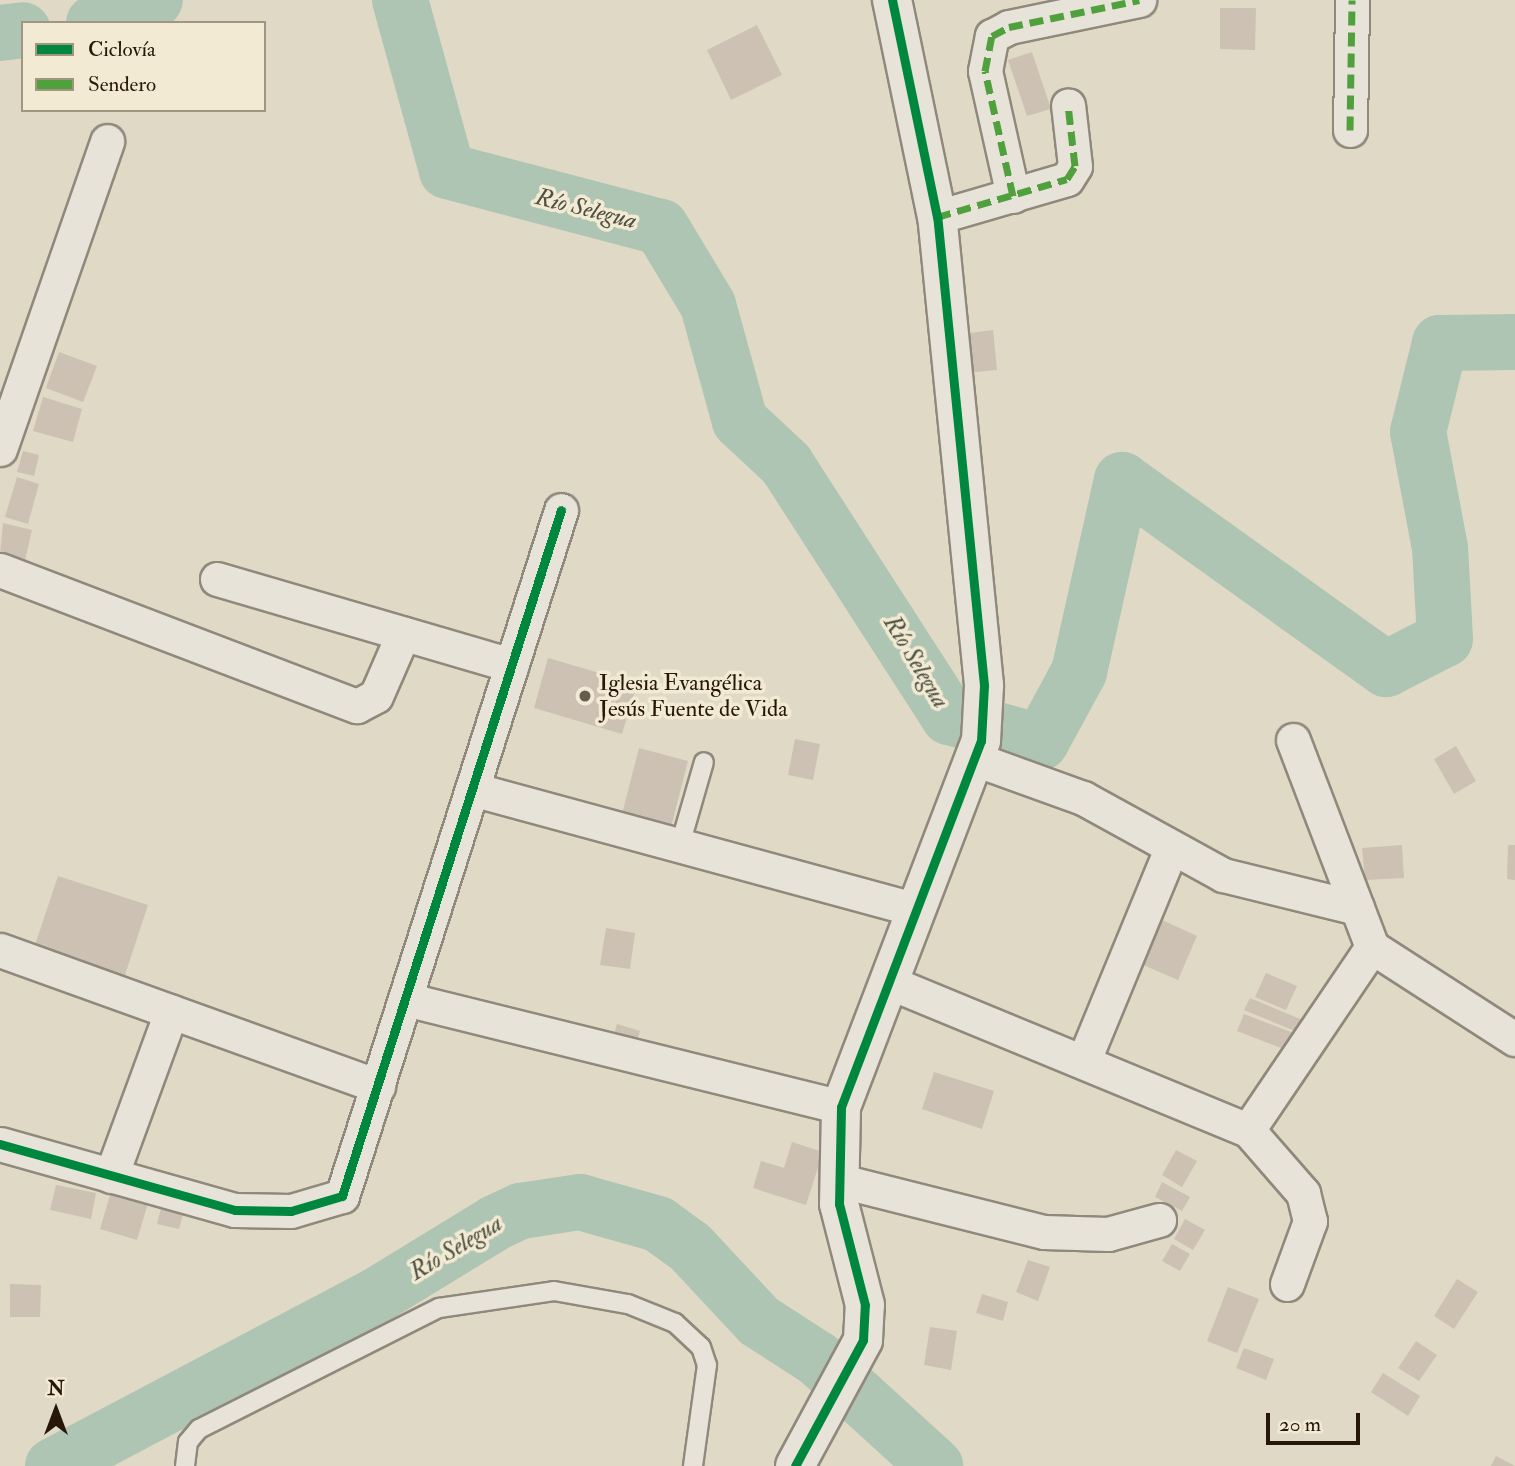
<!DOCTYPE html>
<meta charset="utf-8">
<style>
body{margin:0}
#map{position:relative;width:1515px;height:1466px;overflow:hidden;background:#e0d9c5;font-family:"IM FELL Double Pica",serif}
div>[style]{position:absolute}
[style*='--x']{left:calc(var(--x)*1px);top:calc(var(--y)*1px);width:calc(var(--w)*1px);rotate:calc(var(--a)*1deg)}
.river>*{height:56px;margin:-28px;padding:0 28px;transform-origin:28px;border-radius:28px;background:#aec5b4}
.building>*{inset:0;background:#cdc1b3}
.roads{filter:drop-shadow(2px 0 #8f897c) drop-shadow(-2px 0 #8f897c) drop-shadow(0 2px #8f897c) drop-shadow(0 -2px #8f897c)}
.service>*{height:18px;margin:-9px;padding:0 9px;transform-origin:9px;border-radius:9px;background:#e7e3d9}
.minor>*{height:33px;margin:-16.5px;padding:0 16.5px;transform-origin:16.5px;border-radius:16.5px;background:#e7e3d9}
.tertiary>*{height:38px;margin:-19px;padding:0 19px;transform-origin:19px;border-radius:19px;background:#e7e3d9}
.quiet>*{height:7px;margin-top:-3.5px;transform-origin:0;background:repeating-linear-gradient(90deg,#50a13e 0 14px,transparent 0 21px)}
.cycleway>*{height:9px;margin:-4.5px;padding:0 4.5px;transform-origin:4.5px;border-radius:4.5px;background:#00873e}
.dots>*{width:19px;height:19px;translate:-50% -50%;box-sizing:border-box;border:4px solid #f2ead2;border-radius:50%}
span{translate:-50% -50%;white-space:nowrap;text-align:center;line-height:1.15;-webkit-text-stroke:7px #f2ead2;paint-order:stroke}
.poi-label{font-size:23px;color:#261709}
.left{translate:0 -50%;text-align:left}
.water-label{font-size:24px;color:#4e5142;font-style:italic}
.legend{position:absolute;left:21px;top:21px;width:245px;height:91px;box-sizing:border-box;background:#f2ead2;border:2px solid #a09682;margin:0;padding:9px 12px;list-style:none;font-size:21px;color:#261709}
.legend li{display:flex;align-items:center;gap:14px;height:35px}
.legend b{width:35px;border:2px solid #a09682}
.north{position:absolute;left:21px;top:1375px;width:70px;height:70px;-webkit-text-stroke:5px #f2ead2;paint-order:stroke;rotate:0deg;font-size:19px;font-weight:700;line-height:28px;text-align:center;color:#261709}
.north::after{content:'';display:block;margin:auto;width:24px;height:32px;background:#261709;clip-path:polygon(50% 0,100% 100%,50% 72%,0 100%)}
.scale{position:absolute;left:1266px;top:1413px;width:94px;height:32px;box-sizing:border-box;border:4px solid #261709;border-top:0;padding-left:9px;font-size:21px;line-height:24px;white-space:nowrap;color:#261709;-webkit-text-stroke:5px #f2ead2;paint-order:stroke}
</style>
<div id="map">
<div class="river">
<div style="--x:400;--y:0;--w:177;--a:74.6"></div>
<div style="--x:447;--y:171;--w:221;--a:14.7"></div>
<div style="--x:661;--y:227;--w:91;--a:58.9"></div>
<div style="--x:708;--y:305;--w:120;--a:74.6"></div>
<div style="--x:740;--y:421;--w:63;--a:43.1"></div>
<div style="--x:786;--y:464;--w:301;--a:57.2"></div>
<div style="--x:949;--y:717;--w:95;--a:15.2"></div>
<div style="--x:1041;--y:742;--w:80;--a:-61.5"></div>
<div style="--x:1079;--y:672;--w:197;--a:-77.4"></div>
<div style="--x:1122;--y:480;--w:325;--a:35.6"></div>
<div style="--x:1386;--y:669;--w:66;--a:-27"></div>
<div style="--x:1445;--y:639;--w:91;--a:-93.1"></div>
<div style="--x:1440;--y:548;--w:118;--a:-100.7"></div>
<div style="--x:1418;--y:432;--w:92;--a:-76.1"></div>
<div style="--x:1440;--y:343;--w:75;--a:-0.8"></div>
<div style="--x:94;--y:23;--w:65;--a:-20.7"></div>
<div style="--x:0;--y:33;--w:23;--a:-7"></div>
<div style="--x:53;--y:1466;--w:363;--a:-27.8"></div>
<div style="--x:374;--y:1297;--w:142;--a:-31.4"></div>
<div style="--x:495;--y:1223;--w:29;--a:-25"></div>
<div style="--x:521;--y:1211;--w:60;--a:-8.7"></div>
<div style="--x:580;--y:1202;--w:81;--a:15.8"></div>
<div style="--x:658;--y:1224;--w:39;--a:36"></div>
<div style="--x:690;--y:1247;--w:101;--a:47"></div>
<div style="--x:759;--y:1321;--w:70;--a:32.8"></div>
<div style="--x:818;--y:1359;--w:159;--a:42.4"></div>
</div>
<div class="building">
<div style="clip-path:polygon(1220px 8px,1256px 8px,1255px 50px,1220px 49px)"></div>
<div style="clip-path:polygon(757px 25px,782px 75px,731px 100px,707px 50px)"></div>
<div style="clip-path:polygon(1032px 52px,1051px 109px,1027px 116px,1008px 60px)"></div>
<div style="clip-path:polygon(993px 330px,997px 370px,966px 373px,962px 334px)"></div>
<div style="clip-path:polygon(59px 352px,97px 366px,83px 402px,46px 388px)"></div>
<div style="clip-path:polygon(43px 397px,82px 409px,73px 442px,33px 431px)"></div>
<div style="clip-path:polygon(23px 451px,39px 455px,34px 476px,17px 472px)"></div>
<div style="clip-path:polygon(17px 477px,39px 484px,28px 524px,5px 517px)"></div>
<div style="clip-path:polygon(3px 523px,32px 530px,25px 560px,0 554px)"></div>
<div style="clip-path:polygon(548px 658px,637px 684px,622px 734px,534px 708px)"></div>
<div style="clip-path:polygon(795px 739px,820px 744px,813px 780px,788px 775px)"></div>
<div style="clip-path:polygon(1456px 746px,1476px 781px,1454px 794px,1434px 759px)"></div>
<div style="clip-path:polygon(639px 748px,688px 761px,669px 835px,620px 822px)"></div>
<div style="clip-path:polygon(1402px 845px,1404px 878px,1365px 880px,1362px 848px)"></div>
<div style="clip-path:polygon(1508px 845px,1515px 845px,1515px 880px,1507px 879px)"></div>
<div style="clip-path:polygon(58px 876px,148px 905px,122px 984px,32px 954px)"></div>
<div style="clip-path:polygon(1160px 919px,1197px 936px,1178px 980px,1141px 964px)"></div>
<div style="clip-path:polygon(606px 928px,635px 933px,630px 969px,600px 965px)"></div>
<div style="clip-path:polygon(1266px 973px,1297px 986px,1286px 1010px,1255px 997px)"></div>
<div style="clip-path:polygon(1250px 998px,1312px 1024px,1307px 1036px,1244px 1010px)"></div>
<div style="clip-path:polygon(1244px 1014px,1304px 1037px,1297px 1054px,1237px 1031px)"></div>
<div style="clip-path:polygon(617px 1024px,640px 1031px,634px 1052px,611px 1044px)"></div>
<div style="clip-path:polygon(934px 1072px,994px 1091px,982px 1129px,922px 1109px)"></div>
<div style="clip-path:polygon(792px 1142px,823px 1152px,806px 1205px,753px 1188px,761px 1161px,784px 1168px)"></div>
<div style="clip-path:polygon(1176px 1150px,1197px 1161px,1182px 1187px,1162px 1175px)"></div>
<div style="clip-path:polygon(1162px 1182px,1190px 1197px,1182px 1211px,1155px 1197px)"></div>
<div style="clip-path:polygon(56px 1185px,96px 1193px,91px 1219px,50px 1210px)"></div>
<div style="clip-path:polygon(111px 1192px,148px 1203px,137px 1240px,100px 1229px)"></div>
<div style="clip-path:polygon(161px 1208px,183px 1214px,179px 1229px,157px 1224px)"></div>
<div style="clip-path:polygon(1185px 1219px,1205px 1230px,1193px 1250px,1174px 1239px)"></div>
<div style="clip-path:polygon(1172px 1244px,1190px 1254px,1180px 1271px,1162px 1261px)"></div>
<div style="clip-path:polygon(1028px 1260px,1050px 1267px,1038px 1301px,1016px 1292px)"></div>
<div style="clip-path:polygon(1457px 1279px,1478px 1292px,1454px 1329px,1434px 1316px)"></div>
<div style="clip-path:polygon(10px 1284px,41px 1285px,40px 1317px,10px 1317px)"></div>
<div style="clip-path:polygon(1228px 1287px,1259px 1299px,1237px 1353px,1207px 1341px)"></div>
<div style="clip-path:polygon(982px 1294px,1008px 1302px,1003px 1321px,976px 1313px)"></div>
<div style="clip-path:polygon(930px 1327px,957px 1331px,951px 1370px,924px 1365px)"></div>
<div style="clip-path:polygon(1416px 1341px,1437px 1355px,1419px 1381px,1398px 1368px)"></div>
<div style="clip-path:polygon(1244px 1348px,1274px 1359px,1266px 1380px,1236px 1368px)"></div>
<div style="clip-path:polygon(1383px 1373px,1420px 1396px,1408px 1416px,1371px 1392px)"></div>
<div style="clip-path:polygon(1496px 1456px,1515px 1466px,1491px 1466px)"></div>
</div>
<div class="roads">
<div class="service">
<div style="--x:680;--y:845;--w:86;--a:-73.9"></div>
<div style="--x:185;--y:1466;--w:24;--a:-83"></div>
<div style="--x:188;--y:1442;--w:17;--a:-50"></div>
<div style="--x:199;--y:1429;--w:269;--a:-26.8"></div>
<div style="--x:439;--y:1308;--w:116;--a:-8.4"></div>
<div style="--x:554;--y:1291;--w:75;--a:10"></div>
<div style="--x:628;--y:1304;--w:51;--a:22"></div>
<div style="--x:675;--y:1323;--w:35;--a:43"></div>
<div style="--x:701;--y:1347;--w:19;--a:72"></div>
<div style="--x:707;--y:1365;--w:102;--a:97.9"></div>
</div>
<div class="minor">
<div style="--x:1350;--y:130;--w:130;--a:-89.1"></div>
<div style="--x:1013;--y:196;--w:128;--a:-102.6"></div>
<div style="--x:985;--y:71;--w:36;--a:-79"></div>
<div style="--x:992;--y:36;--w:19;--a:-28"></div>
<div style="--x:1009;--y:27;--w:133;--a:-11.7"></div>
<div style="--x:937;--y:217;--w:135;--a:-16.3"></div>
<div style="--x:1067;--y:179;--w:15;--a:-58"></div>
<div style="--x:1075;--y:166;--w:61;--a:-96.5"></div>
<div style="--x:0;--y:449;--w:326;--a:-70.8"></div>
<div style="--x:0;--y:570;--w:382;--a:20.9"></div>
<div style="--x:357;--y:706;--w:21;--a:-28"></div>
<div style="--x:376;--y:696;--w:68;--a:-66.5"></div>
<div style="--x:217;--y:579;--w:307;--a:16.3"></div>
<div style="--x:1293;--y:740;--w:222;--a:69.1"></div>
<div style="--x:1372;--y:947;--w:170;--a:32.8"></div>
<div style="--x:975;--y:759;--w:115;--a:19.9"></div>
<div style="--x:1083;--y:798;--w:160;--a:28.8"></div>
<div style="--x:1223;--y:875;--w:138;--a:13.8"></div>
<div style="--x:472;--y:789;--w:460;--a:15.2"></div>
<div style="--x:0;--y:950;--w:402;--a:19.8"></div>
<div style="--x:891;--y:983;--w:386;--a:22.4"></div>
<div style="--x:1248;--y:1130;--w:84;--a:48.9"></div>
<div style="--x:1303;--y:1193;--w:29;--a:76"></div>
<div style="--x:1310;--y:1221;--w:67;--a:110.1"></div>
<div style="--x:405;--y:999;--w:449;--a:13.9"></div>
<div style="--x:1084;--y:1060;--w:230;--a:-67.6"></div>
<div style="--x:1248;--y:1130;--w:221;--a:-55.9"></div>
<div style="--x:0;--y:1144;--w:244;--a:15.7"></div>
<div style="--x:235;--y:1210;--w:56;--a:1"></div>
<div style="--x:291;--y:1211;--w:53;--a:-16.4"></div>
<div style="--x:342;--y:1196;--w:720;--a:-72.29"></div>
<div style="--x:111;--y:1176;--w:175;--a:-69.9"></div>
<div style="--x:837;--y:1180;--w:213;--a:14.1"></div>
<div style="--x:1044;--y:1232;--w:64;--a:1.8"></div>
<div style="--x:1108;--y:1234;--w:53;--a:-15.4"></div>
</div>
<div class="tertiary">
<div style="--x:795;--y:1466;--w:143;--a:-61.6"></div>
<div style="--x:863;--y:1340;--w:35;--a:-87"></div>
<div style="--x:865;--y:1305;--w:104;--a:-104.4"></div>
<div style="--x:839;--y:1204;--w:97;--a:-88.8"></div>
<div style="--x:841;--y:1107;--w:392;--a:-69.1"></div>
<div style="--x:981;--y:741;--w:56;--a:-86.9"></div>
<div style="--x:984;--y:685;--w:470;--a:-95.7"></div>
<div style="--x:937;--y:217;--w:222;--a:-101.7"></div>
</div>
</div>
<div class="quiet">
<div style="--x:1350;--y:130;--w:130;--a:-89.1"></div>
<div style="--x:1013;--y:196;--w:128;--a:-102.6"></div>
<div style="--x:985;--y:71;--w:36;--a:-79"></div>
<div style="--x:992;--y:36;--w:19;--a:-28"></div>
<div style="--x:1009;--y:27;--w:133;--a:-11.7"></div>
<div style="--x:937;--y:217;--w:135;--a:-16.3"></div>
<div style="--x:1067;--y:179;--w:15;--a:-58"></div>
<div style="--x:1075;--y:166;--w:61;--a:-96.5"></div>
</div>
<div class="cycleway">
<div style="--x:0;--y:1144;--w:244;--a:15.7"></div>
<div style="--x:235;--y:1210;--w:56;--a:1"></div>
<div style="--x:291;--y:1211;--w:53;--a:-16.4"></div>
<div style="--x:342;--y:1196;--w:720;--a:-72.29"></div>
<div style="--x:795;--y:1466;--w:143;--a:-61.6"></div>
<div style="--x:863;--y:1340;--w:35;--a:-87"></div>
<div style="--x:865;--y:1305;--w:104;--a:-104.4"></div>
<div style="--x:839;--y:1204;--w:97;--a:-88.8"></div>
<div style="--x:841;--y:1107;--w:392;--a:-69.1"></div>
<div style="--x:981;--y:741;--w:56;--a:-86.9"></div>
<div style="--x:984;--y:685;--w:470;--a:-95.7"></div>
<div style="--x:937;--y:217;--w:222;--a:-101.7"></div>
</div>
<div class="dots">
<div style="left:585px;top:696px;background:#675b4b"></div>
</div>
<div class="poi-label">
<span class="left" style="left:599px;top:696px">Iglesia Evangélica<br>Jesús Fuente de Vida</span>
</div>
<div class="water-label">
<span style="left:586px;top:209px;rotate:14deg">Río Selegua</span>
<span style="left:916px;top:662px;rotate:59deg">Río Selegua</span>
<span style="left:456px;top:1248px;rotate:-31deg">Río Selegua</span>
</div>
<ul class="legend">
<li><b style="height:9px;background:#00873e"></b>Ciclovía</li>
<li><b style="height:9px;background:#50a13e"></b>Sendero</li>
</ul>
<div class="north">N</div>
<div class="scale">20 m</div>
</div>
